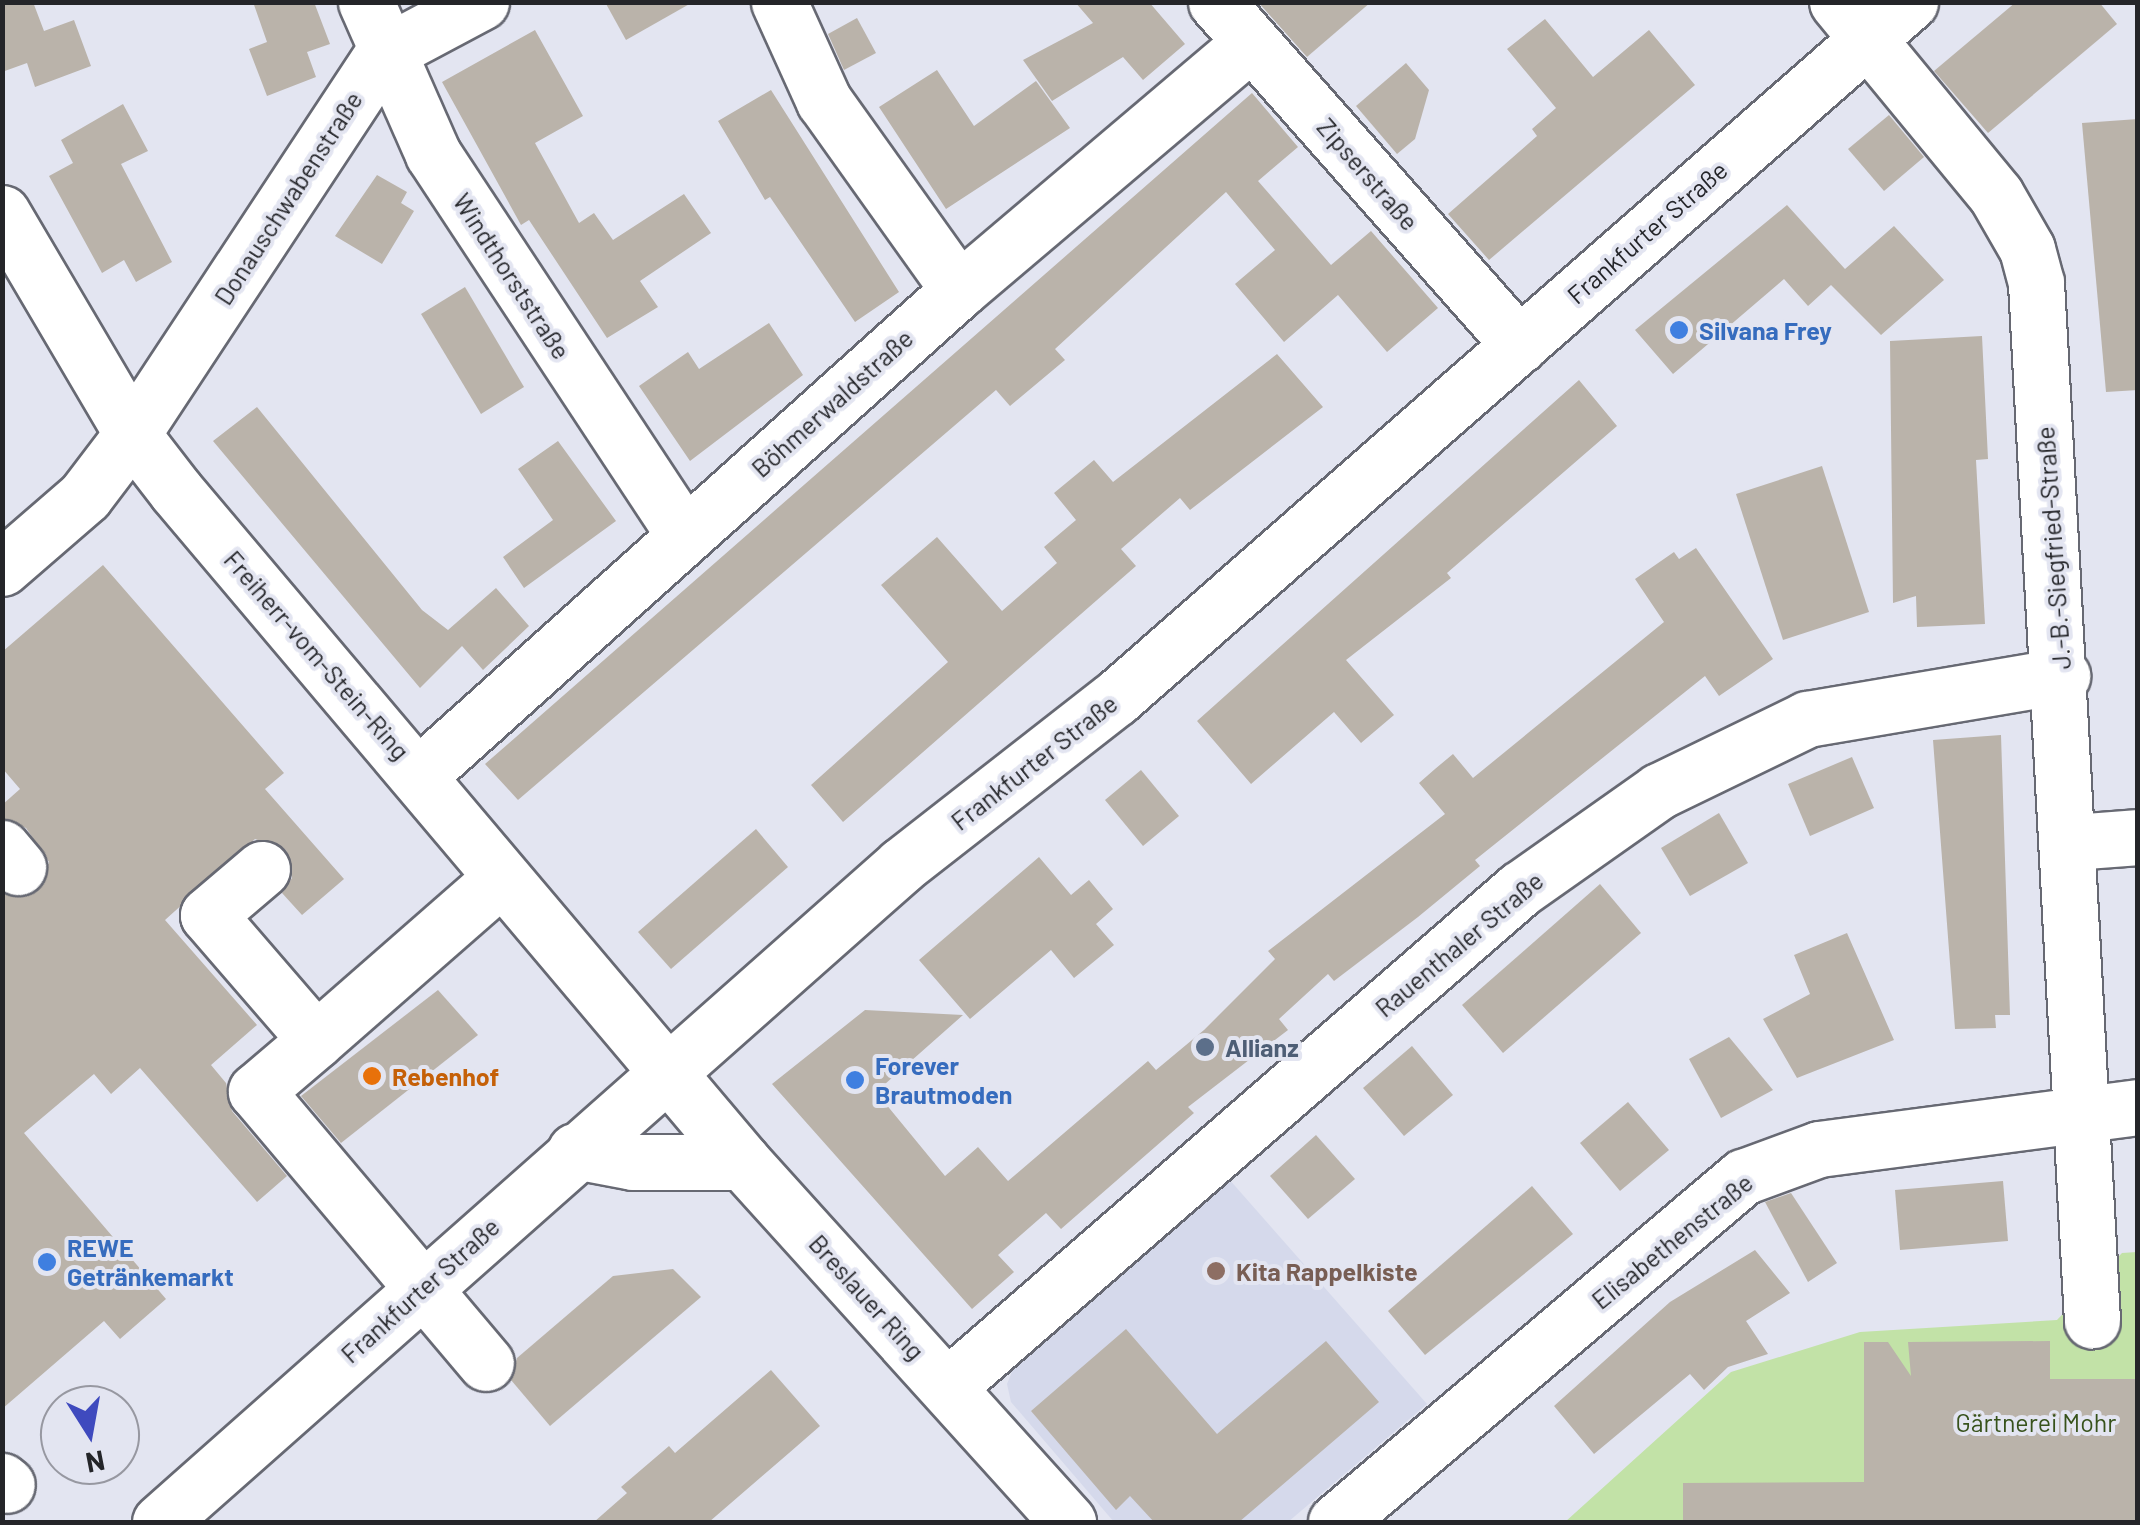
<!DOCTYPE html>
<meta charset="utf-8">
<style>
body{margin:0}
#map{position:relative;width:2140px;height:1525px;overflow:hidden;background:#e3e5f1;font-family:Barlow,sans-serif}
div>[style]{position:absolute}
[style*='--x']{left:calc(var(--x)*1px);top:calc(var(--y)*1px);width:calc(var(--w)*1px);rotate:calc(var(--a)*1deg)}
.built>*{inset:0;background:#d5d9eb}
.green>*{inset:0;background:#c2e2a7}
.building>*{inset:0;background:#bab3aa}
.roads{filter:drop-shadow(2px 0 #676973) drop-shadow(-2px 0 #676973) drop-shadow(0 2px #676973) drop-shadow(0 -2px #676973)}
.minor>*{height:55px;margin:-27.5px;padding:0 27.5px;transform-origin:27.5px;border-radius:27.5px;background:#fff}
.major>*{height:55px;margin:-27.5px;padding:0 27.5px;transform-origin:27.5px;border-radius:27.5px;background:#fff}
.dots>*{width:28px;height:28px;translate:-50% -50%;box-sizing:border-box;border:5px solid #e3e5f1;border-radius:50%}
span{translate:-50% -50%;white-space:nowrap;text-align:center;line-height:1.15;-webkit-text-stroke:8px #e3e5f1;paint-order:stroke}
.street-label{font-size:25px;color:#242529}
.shop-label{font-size:25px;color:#366cbe;font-weight:700}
.left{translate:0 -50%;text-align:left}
.service-label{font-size:25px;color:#4e5e75;font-weight:700}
.food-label{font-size:25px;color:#c56008;font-weight:700}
.education-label{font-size:25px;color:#785e54;font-weight:700}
.park-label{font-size:25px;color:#37521b}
.frame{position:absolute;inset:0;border:5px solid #242529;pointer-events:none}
.north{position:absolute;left:40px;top:1385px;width:100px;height:100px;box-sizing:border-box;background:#e3e5f1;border:2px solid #9798a1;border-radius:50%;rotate:169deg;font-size:28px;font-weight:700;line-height:40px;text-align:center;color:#242529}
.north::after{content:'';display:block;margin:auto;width:35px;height:45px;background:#3f4abe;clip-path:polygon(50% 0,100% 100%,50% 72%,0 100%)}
</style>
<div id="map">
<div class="built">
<div style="clip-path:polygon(1228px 1178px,1427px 1404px,1288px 1522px,1114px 1522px,1011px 1402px,1007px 1384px,1015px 1364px)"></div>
</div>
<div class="green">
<div style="clip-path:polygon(2137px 1252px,2137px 1522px,1565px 1522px,1731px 1372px,1860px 1332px,2057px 1320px,2122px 1253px)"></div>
</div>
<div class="building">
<div style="clip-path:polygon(2px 2px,33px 2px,44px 31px,74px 20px,91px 66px,35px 87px,27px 63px,2px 72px)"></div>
<div style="clip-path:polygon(253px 2px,314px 2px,330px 44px,307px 52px,316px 77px,267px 96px,249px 49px,267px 42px)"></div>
<div style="clip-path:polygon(605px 2px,693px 2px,626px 40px)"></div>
<div style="clip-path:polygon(1075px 2px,1149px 2px,1185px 44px,1143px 80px,1123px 57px,1052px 101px,1023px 60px,1093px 23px)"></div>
<div style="clip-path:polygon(1258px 2px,1371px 2px,1307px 57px)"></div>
<div style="clip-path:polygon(2016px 2px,2099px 2px,2117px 24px,1988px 133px,1934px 71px)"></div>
<div style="clip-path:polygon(857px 18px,876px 53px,844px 70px,828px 34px)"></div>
<div style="clip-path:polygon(1545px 19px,1593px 77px,1649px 30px,1695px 85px,1489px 260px,1448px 214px,1537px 136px,1532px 129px,1556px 108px,1507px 49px)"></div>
<div style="clip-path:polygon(535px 30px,583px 116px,535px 143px,579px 223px,594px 213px,613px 240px,684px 194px,711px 233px,640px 281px,658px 307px,607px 338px,529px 220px,521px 225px,442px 82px)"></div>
<div style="clip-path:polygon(1406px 63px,1429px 90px,1415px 139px,1397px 154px,1356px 106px)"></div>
<div style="clip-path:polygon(937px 70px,974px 126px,1036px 81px,1070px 128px,946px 209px,879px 107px)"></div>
<div style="clip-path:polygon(771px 90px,899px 292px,855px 322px,770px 197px,765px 200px,718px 121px)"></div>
<div style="clip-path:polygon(1252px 93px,1298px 147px,1258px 181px,1331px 265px,1371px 231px,1438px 308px,1387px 352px,1338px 295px,1284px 342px,1235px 284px,1275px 250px,1226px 192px,1055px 349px,1065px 360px,1010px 406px,996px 390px,518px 800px,485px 764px)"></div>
<div style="clip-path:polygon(123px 104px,148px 151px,121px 164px,172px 262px,136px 282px,124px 260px,102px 273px,49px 176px,73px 163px,61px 140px)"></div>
<div style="clip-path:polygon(1889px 115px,1924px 157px,1884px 191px,1848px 149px)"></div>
<div style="clip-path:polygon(2138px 119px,2138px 390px,2106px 392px,2082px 123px)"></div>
<div style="clip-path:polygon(377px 175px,407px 192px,401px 203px,414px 211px,382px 264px,335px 236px)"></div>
<div style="clip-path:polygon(1787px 205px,1845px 269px,1894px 226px,1944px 280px,1881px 335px,1831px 285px,1808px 306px,1784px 279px,1673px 374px,1635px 330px)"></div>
<div style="clip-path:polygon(465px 287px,524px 387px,481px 414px,421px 314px)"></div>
<div style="clip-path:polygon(769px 323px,803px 375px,690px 461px,639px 386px,688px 352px,699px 369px)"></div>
<div style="clip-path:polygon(1982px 336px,1988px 459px,1976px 460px,1985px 624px,1917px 627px,1916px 596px,1893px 603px,1890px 341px)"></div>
<div style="clip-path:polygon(1277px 354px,1323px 407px,1190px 510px,1180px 498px,1121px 549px,1136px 566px,843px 822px,811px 785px,948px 662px,881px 585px,937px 537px,1002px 611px,1057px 563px,1044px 547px,1076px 520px,1054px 493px,1094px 460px,1113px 482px)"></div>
<div style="clip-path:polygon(1579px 380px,1617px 426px,1447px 573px,1451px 578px,1346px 660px,1394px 715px,1361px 743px,1334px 712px,1251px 784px,1197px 721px)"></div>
<div style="clip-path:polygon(257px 407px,422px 610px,448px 630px,496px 588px,529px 626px,483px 670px,462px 646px,420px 688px,213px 441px)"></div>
<div style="clip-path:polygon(558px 441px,616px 521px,524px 588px,503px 557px,553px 520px,518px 469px)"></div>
<div style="clip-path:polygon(1822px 466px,1869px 612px,1783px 640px,1736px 494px)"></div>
<div style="clip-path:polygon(1696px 548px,1773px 659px,1719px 696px,1705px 676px,1475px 860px,1480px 866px,1418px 917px,1334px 981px,1328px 974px,1279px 1019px,1288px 1030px,1188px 1107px,1194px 1113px,1061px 1229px,1046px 1213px,998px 1255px,1014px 1272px,972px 1309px,772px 1084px,865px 1010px,963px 1015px,876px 1092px,945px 1176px,978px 1147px,1008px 1181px,1148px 1061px,1156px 1070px,1204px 1030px,1275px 959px,1268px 951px,1445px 814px,1419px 783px,1435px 769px,1453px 754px,1473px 778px,1664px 622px,1635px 579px,1674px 552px,1679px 559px)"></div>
<div style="clip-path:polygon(103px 565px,284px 773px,265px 789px,344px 879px,302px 915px,282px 893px,292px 878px,286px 850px,255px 839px,165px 920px,257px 1025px,211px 1065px,226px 1083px,232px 1111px,287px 1176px,257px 1202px,140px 1068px,111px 1094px,94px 1074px,24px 1133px,166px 1299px,120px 1339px,104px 1321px,2px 1409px,2px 893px,37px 891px,49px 862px,26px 828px,2px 818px,2px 805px,20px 789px,2px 768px,2px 652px)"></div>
<div style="clip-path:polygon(2001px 735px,2010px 1015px,1995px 1015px,1996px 1028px,1955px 1029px,1933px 740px)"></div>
<div style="clip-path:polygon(1852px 757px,1874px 808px,1810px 836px,1788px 784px)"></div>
<div style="clip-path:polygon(1141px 770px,1179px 816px,1143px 846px,1105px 800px)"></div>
<div style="clip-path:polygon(1719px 813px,1748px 863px,1690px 896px,1661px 848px)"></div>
<div style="clip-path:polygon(756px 829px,788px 867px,671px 969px,638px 932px)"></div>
<div style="clip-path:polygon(1039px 857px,1071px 895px,1089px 880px,1113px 909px,1096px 924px,1114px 945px,1074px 978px,1051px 950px,970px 1019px,919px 960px)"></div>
<div style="clip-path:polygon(1600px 884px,1641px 933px,1503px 1053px,1462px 1005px)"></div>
<div style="clip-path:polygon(1847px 933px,1894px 1040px,1797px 1078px,1763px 1019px,1810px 994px,1794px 955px)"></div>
<div style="clip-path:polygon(438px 990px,478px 1035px,341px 1143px,301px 1096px)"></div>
<div style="clip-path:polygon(1729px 1037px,1773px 1090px,1721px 1118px,1689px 1059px)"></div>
<div style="clip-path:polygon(1412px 1046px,1453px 1095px,1404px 1136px,1363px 1088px)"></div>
<div style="clip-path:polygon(1628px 1102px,1669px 1150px,1620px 1191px,1580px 1143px)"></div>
<div style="clip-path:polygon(1316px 1135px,1355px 1179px,1308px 1219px,1270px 1176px)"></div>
<div style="clip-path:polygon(2003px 1181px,2008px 1241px,1900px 1250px,1895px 1190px)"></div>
<div style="clip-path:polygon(1532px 1186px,1573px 1234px,1425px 1355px,1388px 1311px)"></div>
<div style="clip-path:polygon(1791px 1193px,1837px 1263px,1808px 1282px,1765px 1202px)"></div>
<div style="clip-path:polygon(1755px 1250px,1790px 1293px,1746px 1321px,1768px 1354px,1728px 1367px,1704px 1390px,1690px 1374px,1594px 1454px,1554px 1406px,1670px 1302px)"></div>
<div style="clip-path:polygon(673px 1269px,701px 1297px,550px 1426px,511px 1380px,517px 1358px,613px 1276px)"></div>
<div style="clip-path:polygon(1126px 1329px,1217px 1434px,1326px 1341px,1379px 1402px,1239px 1522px,1154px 1522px,1130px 1496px,1116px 1510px,1031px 1411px)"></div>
<div style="clip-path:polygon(2050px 1341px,2050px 1379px,2138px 1379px,2138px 1522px,1683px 1522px,1683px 1483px,1864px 1482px,1864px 1342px,1888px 1342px,1911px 1376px,1908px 1342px)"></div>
<div style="clip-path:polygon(771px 1370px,820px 1426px,789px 1453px,709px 1522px,594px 1522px,627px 1493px,621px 1487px,669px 1446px,675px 1453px)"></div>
</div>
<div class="roads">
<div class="minor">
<div style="--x:366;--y:2;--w:166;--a:66.2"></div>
<div style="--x:433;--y:154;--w:455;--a:56.6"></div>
<div style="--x:779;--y:2;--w:109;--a:65.6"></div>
<div style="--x:824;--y:101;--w:232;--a:54.5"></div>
<div style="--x:1216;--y:2;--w:458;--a:48.5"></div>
<div style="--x:1837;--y:2;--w:250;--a:50.5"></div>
<div style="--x:1996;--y:195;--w:62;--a:60.1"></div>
<div style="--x:2027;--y:249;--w:35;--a:75"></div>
<div style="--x:2036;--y:283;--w:1039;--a:86.91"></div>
<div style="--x:2;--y:568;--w:110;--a:-40.9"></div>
<div style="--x:85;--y:496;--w:78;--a:-52.8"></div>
<div style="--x:132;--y:434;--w:455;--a:-56.6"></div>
<div style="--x:383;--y:54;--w:111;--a:-28"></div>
<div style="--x:420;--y:774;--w:724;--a:-41.92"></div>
<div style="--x:959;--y:290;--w:383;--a:-40.3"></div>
<div style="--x:2072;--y:842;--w:66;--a:-4.3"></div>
<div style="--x:2;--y:848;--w:25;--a:50"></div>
<div style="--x:262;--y:869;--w:71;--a:139.6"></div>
<div style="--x:208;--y:915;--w:165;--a:49.2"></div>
<div style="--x:316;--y:1040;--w:79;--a:139.6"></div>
<div style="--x:256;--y:1091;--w:356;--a:49.8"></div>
<div style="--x:316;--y:1040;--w:246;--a:-41.2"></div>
<div style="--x:575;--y:1151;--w:59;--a:10.7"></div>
<div style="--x:633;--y:1162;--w:110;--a:0"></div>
<div style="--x:948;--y:1386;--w:758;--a:-40.99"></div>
<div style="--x:1520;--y:889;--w:170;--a:-35.2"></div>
<div style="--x:1659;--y:791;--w:165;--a:-25.9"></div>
<div style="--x:1807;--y:719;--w:259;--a:-9.6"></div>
<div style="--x:2;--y:1481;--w:6;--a:39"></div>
<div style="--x:160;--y:1522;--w:991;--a:-41.52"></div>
<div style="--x:902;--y:865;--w:271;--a:-38"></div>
<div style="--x:1116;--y:698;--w:1056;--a:-41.24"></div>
<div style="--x:1336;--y:1522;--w:534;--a:-40.29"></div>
<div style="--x:1743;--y:1177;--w:81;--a:-20.2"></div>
<div style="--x:1819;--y:1149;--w:322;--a:-7.5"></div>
</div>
<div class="major">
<div style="--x:2;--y:213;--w:256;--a:59.5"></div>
<div style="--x:132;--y:434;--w:72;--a:52.3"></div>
<div style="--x:176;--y:491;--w:878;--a:49.8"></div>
<div style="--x:743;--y:1162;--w:485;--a:47.9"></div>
</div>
</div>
<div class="dots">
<div style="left:1679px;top:330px;background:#3f7fe0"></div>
<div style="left:1205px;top:1047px;background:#5c6f8a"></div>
<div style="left:372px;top:1076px;background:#e8710a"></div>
<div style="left:855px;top:1080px;background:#3f7fe0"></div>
<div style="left:47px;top:1262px;background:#3f7fe0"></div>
<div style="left:1216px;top:1271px;background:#8d6e63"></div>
</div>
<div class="street-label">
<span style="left:1368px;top:174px;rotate:49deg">Zipserstraße</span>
<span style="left:288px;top:198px;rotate:-57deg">Donauschwabenstraße</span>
<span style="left:1647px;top:232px;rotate:-41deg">Frankfurter Straße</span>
<span style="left:512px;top:276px;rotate:57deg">Windthorststraße</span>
<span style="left:832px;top:403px;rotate:-42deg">Böhmerwaldstraße</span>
<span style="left:2053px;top:548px;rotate:-94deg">J.-B.-Siegfried-Straße</span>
<span style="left:317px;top:655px;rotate:49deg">Freiherr-vom-Stein-Ring</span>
<span style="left:1034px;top:762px;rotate:-38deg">Frankfurter Straße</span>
<span style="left:1459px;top:944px;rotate:-40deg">Rauenthaler Straße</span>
<span style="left:1672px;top:1241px;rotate:-39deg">Elisabethenstraße</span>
<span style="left:420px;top:1290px;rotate:-42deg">Frankfurter Straße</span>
<span style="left:867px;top:1297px;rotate:48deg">Breslauer Ring</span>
</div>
<div class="shop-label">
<span class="left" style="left:1699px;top:330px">Silvana Frey</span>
<span class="left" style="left:875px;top:1080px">Forever<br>Brautmoden</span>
<span class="left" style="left:67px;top:1262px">REWE<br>Getränkemarkt</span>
</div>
<div class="service-label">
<span class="left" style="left:1225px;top:1047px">Allianz</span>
</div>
<div class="food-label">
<span class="left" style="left:392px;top:1076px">Rebenhof</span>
</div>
<div class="education-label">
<span class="left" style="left:1236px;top:1271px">Kita Rappelkiste</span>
</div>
<div class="park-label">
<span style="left:2036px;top:1422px">Gärtnerei Mohr</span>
</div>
<div class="frame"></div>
<div class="north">N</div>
</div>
